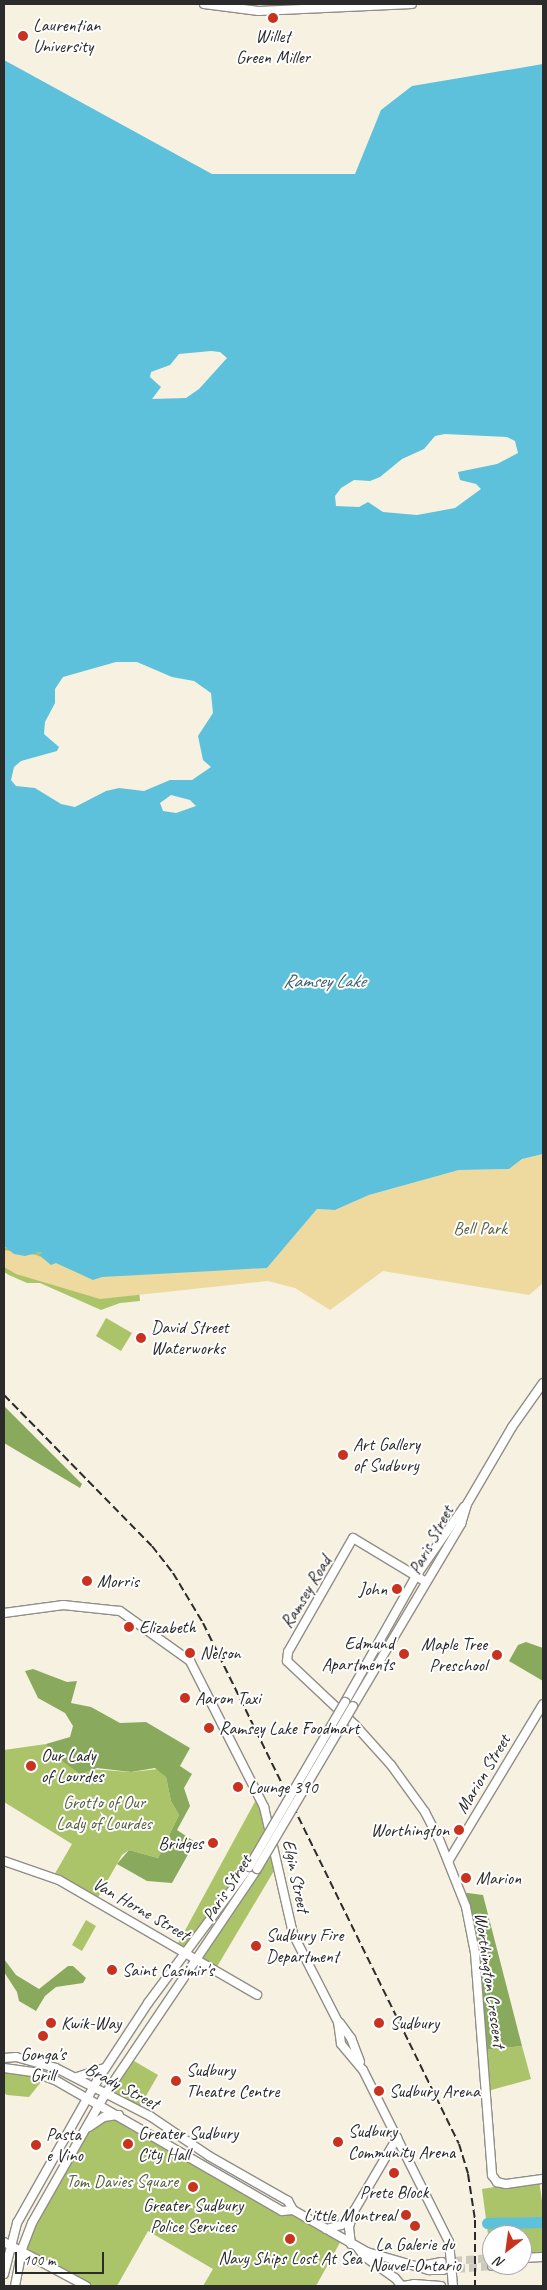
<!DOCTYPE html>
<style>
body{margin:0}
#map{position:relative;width:547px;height:2290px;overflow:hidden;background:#f6f1e1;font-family:Caveat,sans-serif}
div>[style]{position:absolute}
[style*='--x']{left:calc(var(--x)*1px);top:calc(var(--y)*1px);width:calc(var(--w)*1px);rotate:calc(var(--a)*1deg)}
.green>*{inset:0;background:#acc469}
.forest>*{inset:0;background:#89aa5d}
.sand>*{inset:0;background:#eeda9e}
.water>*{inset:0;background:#5dc1db}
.river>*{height:11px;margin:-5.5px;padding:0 5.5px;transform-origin:5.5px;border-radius:5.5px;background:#5dc1db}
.secondary-tunnel>*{height:8px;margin-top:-4px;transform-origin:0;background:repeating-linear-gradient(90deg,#cdc9bd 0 8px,transparent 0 12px)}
.roads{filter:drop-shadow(1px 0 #908e86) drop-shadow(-1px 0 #908e86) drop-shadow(0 1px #908e86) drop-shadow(0 -1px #908e86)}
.secondary>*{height:8px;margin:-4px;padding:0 4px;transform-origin:4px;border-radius:4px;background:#fff}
.rail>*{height:2px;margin-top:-1px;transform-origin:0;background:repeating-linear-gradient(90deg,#2b2b2b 0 8px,transparent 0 12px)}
.bridges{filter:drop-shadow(1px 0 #908e86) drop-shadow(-1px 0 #908e86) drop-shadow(0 1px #908e86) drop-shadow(0 -1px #908e86)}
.secondary-bridge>*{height:8px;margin:-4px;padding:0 4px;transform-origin:4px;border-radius:4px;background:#fff}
.dots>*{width:14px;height:14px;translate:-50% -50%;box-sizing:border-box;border:2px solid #fff;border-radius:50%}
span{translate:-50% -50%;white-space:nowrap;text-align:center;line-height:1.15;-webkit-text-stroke:4px #fff;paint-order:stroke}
.poi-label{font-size:18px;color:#2b2b2b}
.left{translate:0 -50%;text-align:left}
.right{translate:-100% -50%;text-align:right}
.park-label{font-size:18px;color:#586141}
.street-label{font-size:18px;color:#2b2b2b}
.water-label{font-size:19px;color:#3c6069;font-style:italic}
.frame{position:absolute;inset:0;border:5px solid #2b2b2b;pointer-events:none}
.north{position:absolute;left:482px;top:2225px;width:50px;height:50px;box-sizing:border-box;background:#fff;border:1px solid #aaa;border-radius:50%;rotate:210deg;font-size:14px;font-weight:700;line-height:20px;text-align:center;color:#2b2b2b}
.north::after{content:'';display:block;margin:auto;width:18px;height:22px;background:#c8321e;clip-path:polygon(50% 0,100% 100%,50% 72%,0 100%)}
.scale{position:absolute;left:15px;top:2252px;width:89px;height:22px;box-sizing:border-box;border:2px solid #2b2b2b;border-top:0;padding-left:6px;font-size:15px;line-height:18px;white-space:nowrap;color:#2b2b2b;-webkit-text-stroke:4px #fff;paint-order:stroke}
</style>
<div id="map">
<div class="green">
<div style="clip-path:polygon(4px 1247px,29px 1254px,40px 1252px,42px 1253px,40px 1256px,47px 1260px,138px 1275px,140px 1301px,120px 1303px,101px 1310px,40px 1283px,27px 1283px,9px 1275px,4px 1272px)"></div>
<div style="clip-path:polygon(106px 1318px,132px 1333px,121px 1351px,96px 1336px)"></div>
<div style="clip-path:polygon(46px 1744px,63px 1761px,88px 1769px,131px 1772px,158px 1769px,166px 1777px,171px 1801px,179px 1815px,158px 1858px,129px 1850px,122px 1855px,96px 1901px,53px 1877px,72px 1844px,4px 1802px,4px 1750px)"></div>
<div style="clip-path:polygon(257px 1798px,267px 1829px,244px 1869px,181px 1950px,176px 1947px)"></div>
<div style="clip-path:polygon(275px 1849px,278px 1864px,215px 1970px,199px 1960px)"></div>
<div style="clip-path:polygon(86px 1920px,96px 1926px,82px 1951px,72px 1945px)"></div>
<div style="clip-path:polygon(522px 2046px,531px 2079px,488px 2091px,484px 2050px)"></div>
<div style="clip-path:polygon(129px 2058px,158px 2075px,138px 2110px,106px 2093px)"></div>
<div style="clip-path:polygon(4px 2068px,45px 2077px,29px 2097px,7px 2095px,4px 2093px)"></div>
<div style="clip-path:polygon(109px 2116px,282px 2211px,293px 2210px,342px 2239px,316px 2286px,203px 2286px,213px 2269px,148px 2231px,117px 2286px,85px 2286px,22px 2250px,86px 2130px)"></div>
<div style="clip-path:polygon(539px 2180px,543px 2208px,543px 2258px,522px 2258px,522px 2235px,492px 2235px,491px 2257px,482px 2189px)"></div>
</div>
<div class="forest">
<div style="clip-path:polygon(4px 1406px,82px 1484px,80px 1488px,4px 1443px)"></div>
<div style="clip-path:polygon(526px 1642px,543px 1648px,543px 1681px,509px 1661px,518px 1645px)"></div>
<div style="clip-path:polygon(33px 1669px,67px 1682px,77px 1681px,71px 1703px,91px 1707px,120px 1723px,146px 1722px,190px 1748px,180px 1766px,192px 1774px,184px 1788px,190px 1806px,177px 1830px,195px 1842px,172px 1883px,147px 1881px,117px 1864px,129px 1850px,158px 1858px,179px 1815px,171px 1801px,166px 1777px,155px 1768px,131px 1772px,97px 1768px,80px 1774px,53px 1754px,46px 1744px,70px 1737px,73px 1726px,65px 1713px,38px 1698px,25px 1671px)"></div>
<div style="clip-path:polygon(460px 1892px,483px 1895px,522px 2046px,484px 2050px,478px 1976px)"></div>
<div style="clip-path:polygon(4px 1959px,16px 1975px,39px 1989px,68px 1966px,73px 1966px,86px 1978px,83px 1983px,56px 1987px,45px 1996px,36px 2011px,19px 2001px,17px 1992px,4px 1972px)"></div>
</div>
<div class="sand">
<div style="clip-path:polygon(543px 1154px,543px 1283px,529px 1295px,383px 1271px,330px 1310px,295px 1288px,268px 1281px,100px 1299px,16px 1274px,4px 1267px,4px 1250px,36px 1255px,88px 1275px,267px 1268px,317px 1209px,335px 1210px,369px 1195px,459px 1170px,509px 1169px,522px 1159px)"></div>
</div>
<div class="water">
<div style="clip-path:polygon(evenodd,4px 60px,212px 174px,355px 174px,381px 110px,412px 86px,543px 64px,543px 1154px,522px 1159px,509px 1169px,459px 1170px,369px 1195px,335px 1210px,317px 1209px,267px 1268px,102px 1277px,93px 1280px,56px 1263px,51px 1265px,39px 1255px,42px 1253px,40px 1252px,25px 1256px,14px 1254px,4px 1246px,4px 60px,211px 351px,220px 352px,227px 358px,199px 389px,186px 398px,152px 399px,161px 387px,150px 377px,151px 372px,170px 365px,179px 354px,211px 351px,4px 60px,445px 434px,507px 437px,515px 441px,518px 453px,497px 464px,458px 472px,460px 480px,476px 484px,481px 489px,455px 508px,417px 515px,383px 512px,368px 502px,359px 507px,336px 506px,335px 496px,341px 488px,354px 480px,370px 481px,380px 477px,402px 459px,424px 449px,435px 436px,445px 434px,4px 60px,116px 662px,137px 662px,172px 677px,194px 681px,211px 693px,213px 713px,198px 736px,203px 760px,211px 767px,192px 780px,170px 780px,144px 791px,119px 788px,106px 791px,75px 807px,61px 804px,35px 788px,16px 786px,11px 780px,14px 767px,21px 761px,57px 751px,59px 747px,44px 734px,45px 722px,55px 703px,55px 689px,63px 677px,116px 662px,4px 60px,171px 795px,190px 800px,196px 806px,176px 813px,163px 811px,160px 803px,171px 795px)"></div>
</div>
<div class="river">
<div style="--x:487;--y:2223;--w:56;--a:-1"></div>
</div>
<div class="secondary-tunnel">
<div style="--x:442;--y:2262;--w:49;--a:-4.7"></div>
<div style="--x:445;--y:2270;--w:47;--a:-4.9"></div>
</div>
<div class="roads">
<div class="secondary">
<div style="--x:204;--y:4;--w:55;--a:7.3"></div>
<div style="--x:259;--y:11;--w:153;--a:-2.6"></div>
<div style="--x:426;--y:1582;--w:85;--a:-148.9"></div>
<div style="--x:353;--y:1538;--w:131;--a:119.7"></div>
<div style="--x:288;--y:1652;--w:9;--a:96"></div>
<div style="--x:287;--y:1661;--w:93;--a:43.3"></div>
<div style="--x:355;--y:1725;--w:54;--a:48"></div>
<div style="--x:391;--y:1765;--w:58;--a:54.1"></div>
<div style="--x:425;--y:1812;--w:30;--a:63"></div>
<div style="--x:439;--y:1839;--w:73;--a:68.3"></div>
<div style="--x:466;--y:1907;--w:47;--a:78.9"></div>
<div style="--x:475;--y:1953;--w:223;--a:85.6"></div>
<div style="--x:492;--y:2175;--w:9;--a:54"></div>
<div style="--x:497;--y:2182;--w:9;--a:13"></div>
<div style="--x:506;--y:2184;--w:37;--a:-8"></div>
<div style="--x:4;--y:1613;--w:60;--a:-7.7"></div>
<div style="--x:63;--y:1605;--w:57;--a:6"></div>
<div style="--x:120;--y:1611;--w:86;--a:35.5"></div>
<div style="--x:190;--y:1661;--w:164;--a:63.1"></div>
<div style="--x:264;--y:1807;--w:130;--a:77.1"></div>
<div style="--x:293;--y:1934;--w:99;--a:62.9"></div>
<div style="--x:338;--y:2022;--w:22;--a:82"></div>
<div style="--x:341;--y:2044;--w:34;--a:50"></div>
<div style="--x:363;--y:2070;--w:192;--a:63.4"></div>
<div style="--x:449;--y:2242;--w:44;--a:84.8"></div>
<div style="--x:345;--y:1702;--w:145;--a:-60.6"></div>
<div style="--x:416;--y:1576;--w:84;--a:-55.2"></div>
<div style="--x:353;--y:1706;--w:212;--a:-59.3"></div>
<div style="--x:461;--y:1524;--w:21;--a:-73"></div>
<div style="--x:467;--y:1504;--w:89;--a:-59.7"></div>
<div style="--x:512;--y:1427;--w:54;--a:-54.8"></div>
<div style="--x:449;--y:1860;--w:182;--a:-58.9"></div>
<div style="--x:4;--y:1861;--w:58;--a:19.1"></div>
<div style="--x:59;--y:1880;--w:229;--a:30.1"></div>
<div style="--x:340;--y:2023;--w:19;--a:54"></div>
<div style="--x:351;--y:2038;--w:25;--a:69"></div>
<div style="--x:4;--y:2058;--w:12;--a:-5"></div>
<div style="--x:16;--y:2057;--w:41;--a:15.4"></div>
<div style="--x:56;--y:2068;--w:106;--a:27.1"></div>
<div style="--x:150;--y:2116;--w:71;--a:34.1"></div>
<div style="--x:209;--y:2156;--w:91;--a:29.7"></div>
<div style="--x:288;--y:2201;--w:10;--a:61"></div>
<div style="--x:293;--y:2210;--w:85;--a:29.6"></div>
<div style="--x:367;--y:2252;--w:65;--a:16.2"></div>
<div style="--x:429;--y:2270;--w:14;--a:0"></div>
<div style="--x:4;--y:2068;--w:29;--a:8"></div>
<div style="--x:33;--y:2072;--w:23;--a:20"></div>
<div style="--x:55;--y:2080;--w:262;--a:30"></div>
<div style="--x:282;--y:2211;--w:11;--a:-5"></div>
<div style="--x:77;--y:2077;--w:28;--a:-18"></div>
<div style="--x:89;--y:2127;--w:18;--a:-34"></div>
<div style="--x:104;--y:2117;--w:15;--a:-8"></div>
<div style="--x:326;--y:2229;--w:16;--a:-15"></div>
<div style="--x:341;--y:2225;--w:19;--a:-47"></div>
<div style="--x:354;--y:2211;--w:85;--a:-59.5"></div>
<div style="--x:4;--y:2242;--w:93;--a:28.2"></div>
<div style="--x:351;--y:2244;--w:17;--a:-97"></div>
<div style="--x:349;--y:2227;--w:17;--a:-73"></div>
<div style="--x:358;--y:2248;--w:11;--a:52"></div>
<div style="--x:365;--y:2257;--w:37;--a:35"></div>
<div style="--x:395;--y:2278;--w:11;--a:49"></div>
<div style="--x:491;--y:2258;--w:1;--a:-45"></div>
<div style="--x:522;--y:2258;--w:21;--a:-3"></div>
<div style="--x:421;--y:2266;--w:21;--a:-11"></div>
<div style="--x:492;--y:2266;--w:7;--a:-8"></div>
<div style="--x:4;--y:2274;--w:53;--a:-75.7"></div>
<div style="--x:17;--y:2223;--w:163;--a:-60.6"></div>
<div style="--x:97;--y:2081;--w:93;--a:-56.8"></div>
<div style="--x:148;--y:2003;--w:169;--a:-53.4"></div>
<div style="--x:15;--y:2286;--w:38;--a:-79"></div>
<div style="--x:22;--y:2249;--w:28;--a:-69"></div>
<div style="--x:32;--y:2223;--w:150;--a:-60.4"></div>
<div style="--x:106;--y:2093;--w:270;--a:-56"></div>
<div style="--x:403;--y:2286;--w:11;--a:-10"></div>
<div style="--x:414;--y:2284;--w:27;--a:4"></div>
</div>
</div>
<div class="rail">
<div style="--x:4;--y:1395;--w:211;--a:45.6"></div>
<div style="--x:152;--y:1546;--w:34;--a:52"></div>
<div style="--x:173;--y:1573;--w:58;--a:59"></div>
<div style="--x:203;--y:1623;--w:580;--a:63.83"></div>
<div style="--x:459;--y:2144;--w:31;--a:73"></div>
<div style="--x:468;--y:2174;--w:47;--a:81.3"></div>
<div style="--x:475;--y:2220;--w:66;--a:90"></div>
</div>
<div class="bridges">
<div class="secondary-bridge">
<div style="--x:249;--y:1867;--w:191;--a:-59.8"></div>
<div style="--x:257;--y:1869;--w:189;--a:-59.5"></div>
</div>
</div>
<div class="dots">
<div style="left:273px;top:18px;background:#c8321e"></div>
<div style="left:23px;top:36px;background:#c8321e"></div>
<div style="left:141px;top:1338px;background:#c8321e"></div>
<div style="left:343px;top:1455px;background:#c8321e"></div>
<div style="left:87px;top:1581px;background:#c8321e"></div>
<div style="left:397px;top:1589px;background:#c8321e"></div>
<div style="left:129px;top:1627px;background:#c8321e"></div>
<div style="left:190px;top:1653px;background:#c8321e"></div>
<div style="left:404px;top:1654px;background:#c8321e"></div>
<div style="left:497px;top:1655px;background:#c8321e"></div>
<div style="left:185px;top:1698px;background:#c8321e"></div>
<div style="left:209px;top:1728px;background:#c8321e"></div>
<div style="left:31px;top:1766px;background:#c8321e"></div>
<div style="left:238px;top:1787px;background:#c8321e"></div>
<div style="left:459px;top:1830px;background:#c8321e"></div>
<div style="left:213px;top:1843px;background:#c8321e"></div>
<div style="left:466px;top:1878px;background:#c8321e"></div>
<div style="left:256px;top:1946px;background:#c8321e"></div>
<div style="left:112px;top:1970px;background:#c8321e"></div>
<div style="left:51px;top:2023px;background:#c8321e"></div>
<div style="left:379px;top:2023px;background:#c8321e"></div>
<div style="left:43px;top:2036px;background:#c8321e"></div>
<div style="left:176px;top:2081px;background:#c8321e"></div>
<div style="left:379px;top:2091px;background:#c8321e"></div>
<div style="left:338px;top:2142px;background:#c8321e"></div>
<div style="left:128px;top:2144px;background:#c8321e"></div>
<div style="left:36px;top:2145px;background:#c8321e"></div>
<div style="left:394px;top:2173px;background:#c8321e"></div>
<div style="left:193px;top:2187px;background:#c8321e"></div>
<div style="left:406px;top:2215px;background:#c8321e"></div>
<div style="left:415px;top:2226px;background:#c8321e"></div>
<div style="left:290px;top:2239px;background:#c8321e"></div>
</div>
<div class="poi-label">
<span class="left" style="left:33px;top:36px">Laurentian<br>University</span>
<span style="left:273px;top:47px">Willet<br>Green Miller</span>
<span class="left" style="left:151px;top:1338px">David Street<br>Waterworks</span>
<span class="left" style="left:353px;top:1455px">Art Gallery<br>of Sudbury</span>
<span class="left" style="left:97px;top:1581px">Morris</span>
<span class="right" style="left:387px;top:1589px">John</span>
<span class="left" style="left:139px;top:1627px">Elizabeth</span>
<span class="right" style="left:394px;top:1654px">Edmund<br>Apartments</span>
<span class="right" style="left:487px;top:1655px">Maple Tree<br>Preschool</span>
<span class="left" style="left:200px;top:1653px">Nelson</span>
<span class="left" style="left:195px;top:1698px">Aaron Taxi</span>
<span class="left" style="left:219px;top:1728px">Ramsey Lake Foodmart</span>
<span class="left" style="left:41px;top:1766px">Our Lady<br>of Lourdes</span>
<span class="left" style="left:248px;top:1787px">Lounge 390</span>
<span class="right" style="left:449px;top:1830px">Worthington</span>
<span class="right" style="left:203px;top:1843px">Bridges</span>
<span class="left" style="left:476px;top:1878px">Marion</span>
<span class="left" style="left:266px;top:1946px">Sudbury Fire<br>Department</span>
<span class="left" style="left:122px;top:1970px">Saint Casimir's</span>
<span class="left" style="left:61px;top:2023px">Kwik-Way</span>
<span class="left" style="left:390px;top:2023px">Sudbury</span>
<span style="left:43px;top:2065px">Gonga's<br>Grill</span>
<span class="left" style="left:186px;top:2081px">Sudbury<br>Theatre Centre</span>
<span class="left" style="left:389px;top:2091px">Sudbury Arena</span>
<span class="left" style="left:348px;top:2142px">Sudbury<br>Community Arena</span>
<span class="left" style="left:138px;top:2144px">Greater Sudbury<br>City Hall</span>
<span class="left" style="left:46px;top:2145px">Pasta<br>e Vino</span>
<span style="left:394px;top:2192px">Prete Block</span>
<span style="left:193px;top:2216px">Greater Sudbury<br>Police Services</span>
<span class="right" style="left:396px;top:2215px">Little Montreal</span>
<span style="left:415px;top:2255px">La Galerie du<br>Nouvel-Ontario</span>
<span style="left:290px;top:2258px">Navy Ships Lost At Sea</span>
</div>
<div class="park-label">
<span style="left:480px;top:1228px">Bell Park</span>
<span style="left:104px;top:1813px">Grotto of Our<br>Lady of Lourdes</span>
<span style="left:122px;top:2181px">Tom Davies Square</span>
</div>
<div class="street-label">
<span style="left:431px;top:1540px;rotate:-62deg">Paris Street</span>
<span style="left:306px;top:1592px;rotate:-59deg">Ramsey Road</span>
<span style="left:483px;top:1774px;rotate:-59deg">Marion Street</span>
<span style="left:296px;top:1876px;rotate:78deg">Elgin Street</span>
<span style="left:227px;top:1888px;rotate:-57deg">Paris Street</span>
<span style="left:141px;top:1909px;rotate:30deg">Van Horne Street</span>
<span style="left:490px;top:1980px;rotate:82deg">Worthington Crescent</span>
<span style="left:122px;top:2086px;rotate:28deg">Brady Street</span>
</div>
<div class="water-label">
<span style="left:324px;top:982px">Ramsey Lake</span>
</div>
<div class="frame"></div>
<div class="north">N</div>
<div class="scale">100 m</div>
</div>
